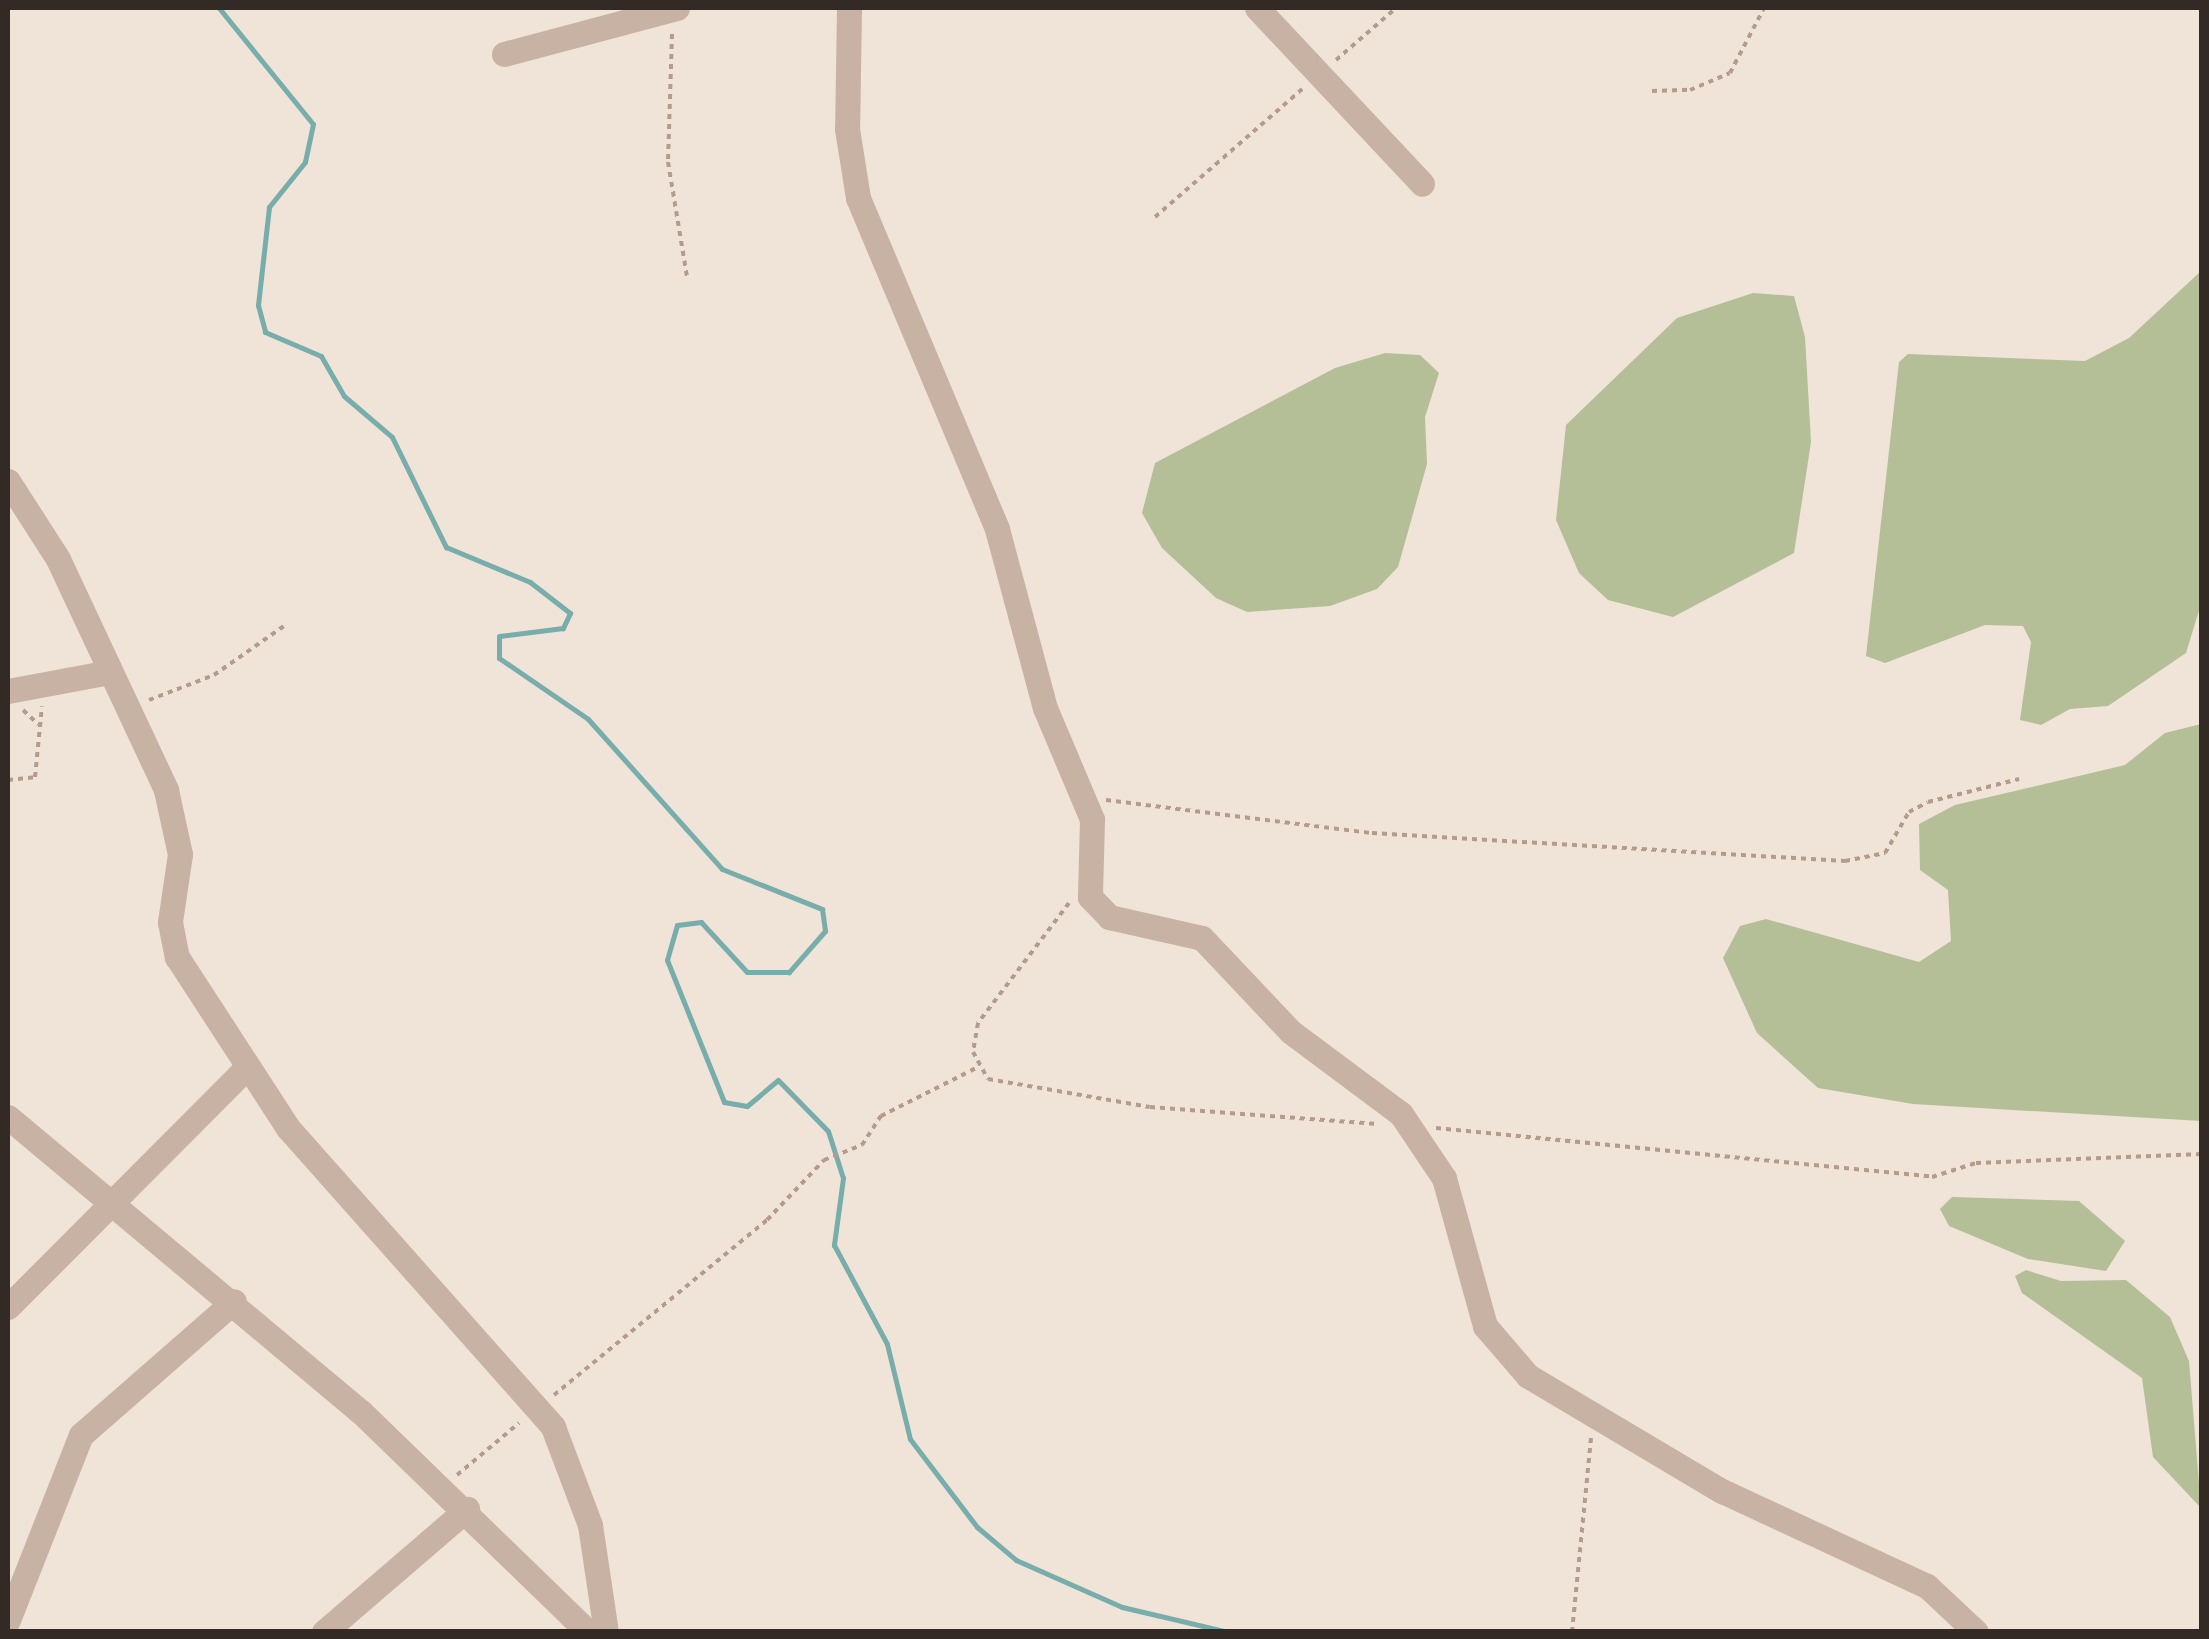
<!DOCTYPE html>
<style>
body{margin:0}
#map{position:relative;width:2209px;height:1639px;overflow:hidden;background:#f0e3d7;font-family:"Varela Round",sans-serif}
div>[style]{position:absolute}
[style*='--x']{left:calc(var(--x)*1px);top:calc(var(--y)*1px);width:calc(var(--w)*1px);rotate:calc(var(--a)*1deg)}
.green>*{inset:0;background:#b4bf98}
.stream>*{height:5px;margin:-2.5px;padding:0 2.5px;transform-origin:2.5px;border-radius:2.5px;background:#77adab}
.path>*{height:4px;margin-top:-2px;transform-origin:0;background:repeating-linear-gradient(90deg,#b39c8e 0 5px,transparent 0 10px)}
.minor>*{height:25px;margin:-12.5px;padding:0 12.5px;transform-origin:12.5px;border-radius:12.5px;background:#c8b2a4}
span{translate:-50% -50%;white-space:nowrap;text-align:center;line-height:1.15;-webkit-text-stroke:8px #f8ede3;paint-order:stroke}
.frame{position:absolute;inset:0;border:10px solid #332925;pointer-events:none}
</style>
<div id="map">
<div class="green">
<div style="clip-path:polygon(2201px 271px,2201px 604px,2186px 653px,2108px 706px,2070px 709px,2041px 725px,2020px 720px,2031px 642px,2023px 626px,1985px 625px,1885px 663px,1866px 656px,1899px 362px,1908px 354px,2085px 361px,2129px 338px)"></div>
<div style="clip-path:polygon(1753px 293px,1794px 296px,1805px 337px,1811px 442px,1794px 553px,1673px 617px,1608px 600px,1579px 573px,1556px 520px,1566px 425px,1677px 318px)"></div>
<div style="clip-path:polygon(1385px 353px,1420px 355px,1439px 373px,1425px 417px,1427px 464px,1398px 567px,1377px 589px,1330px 606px,1247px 612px,1216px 598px,1162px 548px,1142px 513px,1155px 463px,1335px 368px)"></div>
<div style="clip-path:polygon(2201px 724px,2201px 1121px,1913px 1104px,1818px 1088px,1757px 1033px,1723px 958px,1740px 926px,1766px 919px,1919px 962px,1951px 941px,1948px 890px,1920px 870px,1919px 824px,1955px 805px,2125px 765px,2165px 733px)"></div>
<div style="clip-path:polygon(1952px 1197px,2079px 1201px,2125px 1241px,2106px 1271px,2028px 1259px,1949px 1226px,1940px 1209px)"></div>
<div style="clip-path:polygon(2026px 1270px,2061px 1281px,2126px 1280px,2170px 1317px,2189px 1361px,2201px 1508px,2153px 1457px,2142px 1378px,2022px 1293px,2015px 1276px)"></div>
</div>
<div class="stream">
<div style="--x:219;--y:8;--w:149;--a:51"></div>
<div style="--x:313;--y:124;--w:39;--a:102"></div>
<div style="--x:305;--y:162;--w:58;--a:128.7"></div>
<div style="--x:269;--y:207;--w:99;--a:96.4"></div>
<div style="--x:258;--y:305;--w:28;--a:75"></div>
<div style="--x:265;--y:332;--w:61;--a:23.2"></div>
<div style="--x:321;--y:356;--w:46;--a:60.1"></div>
<div style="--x:344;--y:396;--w:63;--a:40.5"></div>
<div style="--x:392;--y:437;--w:123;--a:63.9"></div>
<div style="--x:446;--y:547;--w:91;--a:22.6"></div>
<div style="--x:530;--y:582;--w:51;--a:37.8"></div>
<div style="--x:570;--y:613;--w:17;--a:115"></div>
<div style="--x:563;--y:628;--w:64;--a:172.9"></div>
<div style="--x:499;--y:636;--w:22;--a:90"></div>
<div style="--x:499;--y:658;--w:108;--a:34.4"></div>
<div style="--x:588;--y:719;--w:201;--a:48.2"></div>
<div style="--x:722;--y:869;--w:108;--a:21.8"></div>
<div style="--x:822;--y:909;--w:22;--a:82"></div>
<div style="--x:825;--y:931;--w:55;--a:131.3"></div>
<div style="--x:789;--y:972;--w:42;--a:180"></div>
<div style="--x:747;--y:972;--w:68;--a:-132.6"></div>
<div style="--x:701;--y:922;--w:24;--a:173"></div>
<div style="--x:677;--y:925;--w:36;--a:106"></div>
<div style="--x:667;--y:960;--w:153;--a:68.1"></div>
<div style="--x:724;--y:1102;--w:23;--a:10"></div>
<div style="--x:747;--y:1106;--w:40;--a:-40"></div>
<div style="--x:778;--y:1080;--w:71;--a:45.6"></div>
<div style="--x:828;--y:1131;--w:49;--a:72.3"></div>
<div style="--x:843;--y:1178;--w:68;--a:97.7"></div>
<div style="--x:834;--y:1245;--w:112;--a:61.8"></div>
<div style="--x:887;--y:1344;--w:98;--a:76.4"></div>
<div style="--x:910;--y:1439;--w:111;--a:52.7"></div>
<div style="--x:977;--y:1527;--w:51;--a:40.2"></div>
<div style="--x:1016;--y:1560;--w:116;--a:23.9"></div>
<div style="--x:1122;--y:1607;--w:110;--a:13.2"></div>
</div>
<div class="path">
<div style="--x:672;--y:34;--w:128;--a:91.8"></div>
<div style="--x:668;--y:162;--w:117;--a:80.6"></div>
<div style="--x:1336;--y:60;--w:79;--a:-40.9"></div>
<div style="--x:1652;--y:91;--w:38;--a:-2"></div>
<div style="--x:1690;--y:90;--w:43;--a:-23"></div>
<div style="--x:1730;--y:73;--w:73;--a:-62.4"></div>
<div style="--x:1155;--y:217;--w:195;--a:-41"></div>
<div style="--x:149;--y:700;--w:70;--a:-21"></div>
<div style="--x:214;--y:675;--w:85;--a:-35"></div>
<div style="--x:23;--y:710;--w:21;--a:43"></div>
<div style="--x:8;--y:780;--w:27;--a:-6"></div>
<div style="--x:35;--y:777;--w:71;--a:-84.4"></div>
<div style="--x:1106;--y:800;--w:268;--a:7.1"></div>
<div style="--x:1372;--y:833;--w:474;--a:3.4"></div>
<div style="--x:1845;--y:861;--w:41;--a:-11.3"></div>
<div style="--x:1885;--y:853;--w:48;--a:-59.7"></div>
<div style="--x:1909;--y:812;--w:21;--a:-28"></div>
<div style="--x:1928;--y:802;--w:94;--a:-14.2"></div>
<div style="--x:1069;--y:903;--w:151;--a:127.2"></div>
<div style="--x:978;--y:1023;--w:29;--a:100"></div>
<div style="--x:973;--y:1052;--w:31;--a:61"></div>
<div style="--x:988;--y:1079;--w:164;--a:9.8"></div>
<div style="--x:1150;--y:1107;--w:228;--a:4.3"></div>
<div style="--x:1436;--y:1128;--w:498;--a:5.6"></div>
<div style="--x:1932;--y:1177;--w:46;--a:-17.7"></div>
<div style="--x:1976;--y:1163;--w:226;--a:-2.3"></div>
<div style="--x:554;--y:1395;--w:276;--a:-39.4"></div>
<div style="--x:767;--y:1220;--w:83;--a:-46.5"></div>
<div style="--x:824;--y:1160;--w:41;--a:-21.5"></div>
<div style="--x:862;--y:1145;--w:35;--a:-57"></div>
<div style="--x:881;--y:1116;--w:109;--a:-26.8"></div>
<div style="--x:457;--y:1475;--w:81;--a:-40"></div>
<div style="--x:1572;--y:1632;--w:195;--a:-84.4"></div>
</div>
<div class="minor">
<div style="--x:849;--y:8;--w:121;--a:90.9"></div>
<div style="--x:847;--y:129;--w:70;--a:80.9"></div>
<div style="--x:858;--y:198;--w:359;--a:67.2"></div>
<div style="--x:997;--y:529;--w:185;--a:75"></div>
<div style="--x:1045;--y:708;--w:121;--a:67.1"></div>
<div style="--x:1092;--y:819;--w:78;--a:91.5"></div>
<div style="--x:1090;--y:897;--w:28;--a:46"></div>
<div style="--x:1109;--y:917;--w:95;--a:12.7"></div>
<div style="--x:1202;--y:938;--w:129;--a:46.6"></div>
<div style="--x:1291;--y:1032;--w:137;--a:36.7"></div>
<div style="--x:1401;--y:1114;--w:77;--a:56.1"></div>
<div style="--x:1444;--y:1178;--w:154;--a:74.5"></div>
<div style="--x:1485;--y:1326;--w:66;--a:49.3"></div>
<div style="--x:1528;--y:1376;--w:226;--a:30.7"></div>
<div style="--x:1722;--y:1491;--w:226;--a:24.9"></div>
<div style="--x:1927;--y:1586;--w:67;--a:43.2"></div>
<div style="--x:1257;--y:8;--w:241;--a:46.8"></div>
<div style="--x:504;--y:54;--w:179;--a:-14.9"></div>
<div style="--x:8;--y:481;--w:93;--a:57.3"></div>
<div style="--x:58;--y:559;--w:255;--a:64.9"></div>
<div style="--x:166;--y:790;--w:66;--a:77.7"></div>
<div style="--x:180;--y:854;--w:69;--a:98.4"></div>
<div style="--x:170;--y:922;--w:36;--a:79"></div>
<div style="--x:177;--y:957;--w:204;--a:57"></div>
<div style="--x:288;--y:1128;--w:400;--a:48.4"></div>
<div style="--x:553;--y:1427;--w:105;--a:69.3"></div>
<div style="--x:590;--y:1525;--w:108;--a:81.5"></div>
<div style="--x:8;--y:691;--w:98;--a:-10.6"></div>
<div style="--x:8;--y:1117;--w:460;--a:39.9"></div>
<div style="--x:361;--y:1412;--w:316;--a:44.1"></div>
<div style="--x:8;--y:1307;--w:336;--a:-45.1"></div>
<div style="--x:8;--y:1620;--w:199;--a:-68.5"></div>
<div style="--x:81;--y:1435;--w:203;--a:-41.2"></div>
<div style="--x:324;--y:1632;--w:189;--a:-40.7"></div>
</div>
<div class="frame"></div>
</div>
